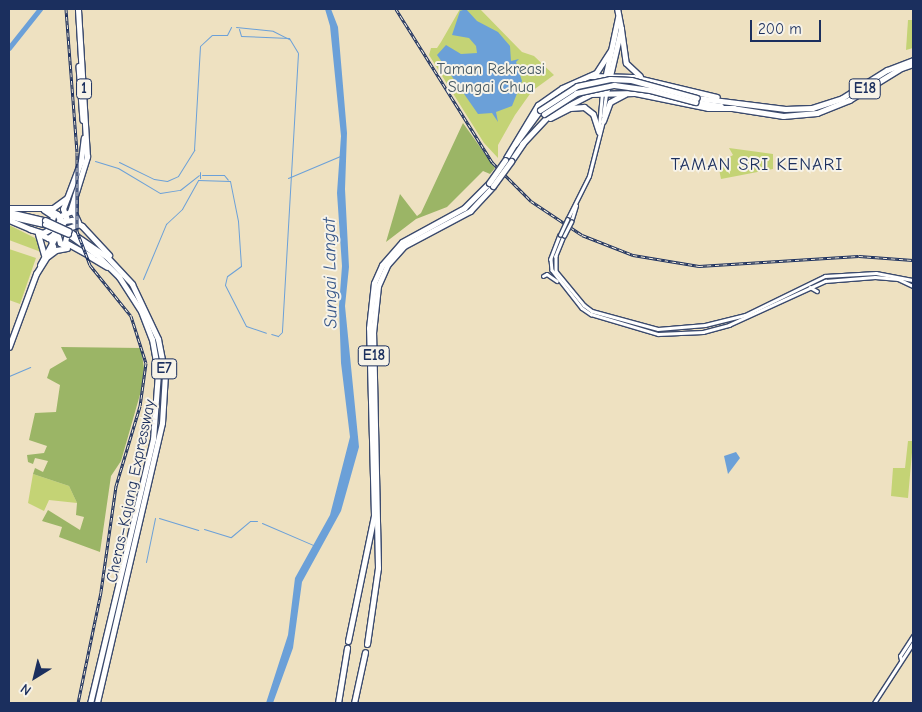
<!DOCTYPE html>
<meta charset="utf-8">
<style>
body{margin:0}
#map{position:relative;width:922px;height:712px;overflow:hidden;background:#eee1c1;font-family:"Comic Neue",sans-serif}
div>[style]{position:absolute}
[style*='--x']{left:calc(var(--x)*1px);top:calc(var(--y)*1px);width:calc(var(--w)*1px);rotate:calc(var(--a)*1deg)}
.green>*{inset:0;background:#c4d375}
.forest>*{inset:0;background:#9bb566}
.water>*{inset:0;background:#6ba0d8}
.stream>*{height:1px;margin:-0.5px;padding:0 0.5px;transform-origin:0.5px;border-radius:0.5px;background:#6ba0d8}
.river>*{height:4.5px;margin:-2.25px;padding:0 2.25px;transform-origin:2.25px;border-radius:2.25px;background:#6ba0d8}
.roads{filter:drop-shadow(1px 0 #3b4a6d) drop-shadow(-1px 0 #3b4a6d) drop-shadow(0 1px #3b4a6d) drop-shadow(0 -1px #3b4a6d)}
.minor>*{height:2.5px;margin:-1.25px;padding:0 1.25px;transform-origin:1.25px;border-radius:1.25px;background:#fff}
.major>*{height:4.5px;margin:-2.25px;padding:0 2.25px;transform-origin:2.25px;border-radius:2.25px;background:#fff}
.highway>*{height:5px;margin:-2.5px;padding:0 2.5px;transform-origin:2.5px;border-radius:2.5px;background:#fff}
.rail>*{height:3px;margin-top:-1.5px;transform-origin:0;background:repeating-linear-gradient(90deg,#f7f3e8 0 4px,#1b2f5e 0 8px);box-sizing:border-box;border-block:1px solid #1b2f5e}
.bridges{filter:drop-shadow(1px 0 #3b4a6d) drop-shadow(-1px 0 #3b4a6d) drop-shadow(0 1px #3b4a6d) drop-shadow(0 -1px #3b4a6d)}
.minor-bridge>*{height:2.5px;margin:-1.25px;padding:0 1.25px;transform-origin:1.25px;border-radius:1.25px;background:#fff}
.highway-bridge>*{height:5px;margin:-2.5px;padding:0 2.5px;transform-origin:2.5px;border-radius:2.5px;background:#fff}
span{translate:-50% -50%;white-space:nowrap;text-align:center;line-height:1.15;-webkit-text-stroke:4px #f7f3e8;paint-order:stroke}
.shield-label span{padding:1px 4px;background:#f7f3e8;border:1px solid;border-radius:4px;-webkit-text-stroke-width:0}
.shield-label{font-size:15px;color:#1b2f5e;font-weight:700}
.park-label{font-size:16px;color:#455864}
.street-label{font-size:16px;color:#1b2f5e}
.neighbourhood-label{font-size:18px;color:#1b2f5e;letter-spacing:1px}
.water-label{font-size:18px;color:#375789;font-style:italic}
.frame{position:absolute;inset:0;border:10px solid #1b2f5e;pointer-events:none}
.north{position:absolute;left:10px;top:652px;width:50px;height:50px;-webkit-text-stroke:4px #f7f3e8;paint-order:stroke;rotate:216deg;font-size:14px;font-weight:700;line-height:20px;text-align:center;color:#1b2f5e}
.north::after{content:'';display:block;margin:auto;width:18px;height:22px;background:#1b2f5e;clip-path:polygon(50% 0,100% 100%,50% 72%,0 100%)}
.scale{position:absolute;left:750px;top:20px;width:71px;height:22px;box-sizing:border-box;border:2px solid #1b2f5e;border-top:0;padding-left:6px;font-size:15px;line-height:18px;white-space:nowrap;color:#1b2f5e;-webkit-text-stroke:4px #f7f3e8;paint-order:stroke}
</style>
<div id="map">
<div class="green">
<div style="clip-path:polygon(460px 9px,480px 9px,522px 52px,534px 56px,554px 75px,532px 91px,515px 115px,498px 145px,498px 158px,484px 143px,429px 55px,431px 48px,437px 48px,441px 42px)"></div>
<div style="clip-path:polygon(908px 20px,913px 20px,913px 48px,906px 50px)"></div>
<div style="clip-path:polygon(729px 148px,773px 154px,773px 169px,721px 179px,718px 164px,733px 155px)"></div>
<div style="clip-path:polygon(9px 225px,35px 238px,40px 243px,41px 252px,9px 240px)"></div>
<div style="clip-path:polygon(9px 249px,36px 258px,20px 304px,9px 300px)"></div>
<div style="clip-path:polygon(908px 441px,913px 441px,908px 498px,891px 496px,893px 468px,905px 468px)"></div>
<div style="clip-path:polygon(33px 474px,69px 486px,77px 503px,49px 500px,44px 511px,28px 503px)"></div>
</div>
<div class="forest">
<div style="clip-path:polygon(463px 123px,495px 168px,490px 174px,483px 171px,447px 207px,416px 219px,386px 242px,400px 194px,417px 216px,421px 213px)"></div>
<div style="clip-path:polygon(61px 347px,141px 348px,144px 368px,141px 391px,121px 461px,111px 476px,100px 552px,59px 537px,62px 527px,42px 521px,48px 510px,80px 530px,84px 517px,76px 515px,77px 503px,69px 486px,33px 474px,35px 468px,43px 472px,48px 461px,35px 458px,33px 464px,28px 462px,27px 455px,44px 453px,47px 446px,29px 440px,35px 413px,56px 412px,60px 385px,47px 378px,50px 369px,67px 359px)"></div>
</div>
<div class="water">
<div style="clip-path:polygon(325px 9px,331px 9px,338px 27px,347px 133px,345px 189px,349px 267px,345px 306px,359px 447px,341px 511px,302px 582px,293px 648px,273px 703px,266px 703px,288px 635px,295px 578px,330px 515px,350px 437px,341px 363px,339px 306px,342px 266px,337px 193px,341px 136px,330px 26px)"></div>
<div style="clip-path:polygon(466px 9px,477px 21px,498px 32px,510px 46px,511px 61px,519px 59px,516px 62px,522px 81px,512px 106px,496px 112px,498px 122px,492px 113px,478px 114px,437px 55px,446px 45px,461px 54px,477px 53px,476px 46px,469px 38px,452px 35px,460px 11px)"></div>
<div style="clip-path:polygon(736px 452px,740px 458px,728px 474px,724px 456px)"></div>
</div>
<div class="stream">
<div style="--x:236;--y:27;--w:37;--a:6"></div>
<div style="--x:273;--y:31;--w:18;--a:27"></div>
<div style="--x:239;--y:29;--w:7;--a:74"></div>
<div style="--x:241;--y:36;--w:48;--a:2.4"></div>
<div style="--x:289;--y:38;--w:17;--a:59"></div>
<div style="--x:298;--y:53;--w:279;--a:93.3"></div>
<div style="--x:282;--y:332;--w:6;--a:135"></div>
<div style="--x:278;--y:336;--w:7;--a:-164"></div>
<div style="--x:95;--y:161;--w:24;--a:17"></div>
<div style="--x:118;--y:168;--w:49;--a:30.8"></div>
<div style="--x:160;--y:193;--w:20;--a:-9"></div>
<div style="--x:180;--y:190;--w:24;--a:-38"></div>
<div style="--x:119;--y:162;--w:39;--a:26"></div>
<div style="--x:154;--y:179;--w:13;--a:9"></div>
<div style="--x:167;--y:181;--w:12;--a:-24"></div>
<div style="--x:178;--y:176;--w:31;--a:-58"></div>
<div style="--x:194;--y:150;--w:104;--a:-86.7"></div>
<div style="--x:200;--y:46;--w:16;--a:-43"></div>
<div style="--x:212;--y:35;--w:15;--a:0"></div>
<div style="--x:227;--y:35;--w:9;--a:-63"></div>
<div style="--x:200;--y:172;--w:6;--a:90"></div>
<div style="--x:202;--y:175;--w:22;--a:0"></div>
<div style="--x:224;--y:175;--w:6;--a:51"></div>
<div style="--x:288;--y:178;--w:56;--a:-22.9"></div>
<div style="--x:230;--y:181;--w:41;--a:78.7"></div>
<div style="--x:238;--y:221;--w:45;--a:86.2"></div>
<div style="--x:241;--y:266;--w:17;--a:144"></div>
<div style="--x:227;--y:276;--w:9;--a:103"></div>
<div style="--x:225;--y:285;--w:46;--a:62.9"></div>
<div style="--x:246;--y:326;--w:21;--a:19"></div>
<div style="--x:143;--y:279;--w:60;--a:-67.3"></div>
<div style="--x:166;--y:224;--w:22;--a:-43"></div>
<div style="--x:182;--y:209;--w:33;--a:-61"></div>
<div style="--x:198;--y:180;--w:32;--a:2"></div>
<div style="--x:9;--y:376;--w:23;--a:-23"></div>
<div style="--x:159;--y:518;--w:41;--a:17.1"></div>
<div style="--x:262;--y:523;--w:56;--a:23.3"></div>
<div style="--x:204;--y:529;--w:28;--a:17"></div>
<div style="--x:231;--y:537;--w:25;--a:-40"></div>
<div style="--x:250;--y:521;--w:7;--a:0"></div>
<div style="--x:146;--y:562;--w:45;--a:-78.4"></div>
</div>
<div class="river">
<div style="--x:9;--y:48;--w:50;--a:-51.5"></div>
</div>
<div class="roads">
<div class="minor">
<div style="--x:603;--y:116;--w:22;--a:-82"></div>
<div style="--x:599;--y:127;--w:34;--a:-85"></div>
<div style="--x:567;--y:220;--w:49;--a:-63.4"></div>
<div style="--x:589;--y:176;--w:57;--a:-75.7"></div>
<div style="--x:571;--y:222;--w:17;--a:-73"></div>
<div style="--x:560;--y:235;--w:26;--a:111"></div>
<div style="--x:551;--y:259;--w:11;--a:85"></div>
<div style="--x:552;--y:270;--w:48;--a:51.7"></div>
<div style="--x:582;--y:308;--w:11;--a:34"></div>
<div style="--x:591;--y:314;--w:70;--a:16.6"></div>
<div style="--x:658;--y:334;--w:45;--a:-2.5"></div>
<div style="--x:703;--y:332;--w:27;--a:-15"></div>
<div style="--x:729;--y:325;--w:106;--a:-24.6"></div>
<div style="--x:825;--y:281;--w:50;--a:-4.6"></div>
<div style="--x:875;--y:277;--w:23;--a:5"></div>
<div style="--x:898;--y:279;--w:17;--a:25"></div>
<div style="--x:564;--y:236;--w:22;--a:112"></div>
<div style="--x:556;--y:256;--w:15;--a:90"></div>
<div style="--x:556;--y:271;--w:44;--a:50.5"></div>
<div style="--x:584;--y:305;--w:10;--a:37"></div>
<div style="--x:592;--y:311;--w:68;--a:15.3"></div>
<div style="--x:658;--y:329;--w:47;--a:-4.9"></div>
<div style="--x:705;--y:325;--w:41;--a:-14"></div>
<div style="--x:745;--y:315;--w:89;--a:-26"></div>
<div style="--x:825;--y:276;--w:51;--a:-3.4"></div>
<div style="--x:876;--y:273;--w:38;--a:11"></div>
<div style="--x:543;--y:276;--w:4;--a:-27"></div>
<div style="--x:547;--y:274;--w:12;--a:35"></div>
<div style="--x:810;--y:287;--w:8;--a:30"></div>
<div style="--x:901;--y:660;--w:4;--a:-104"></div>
<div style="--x:900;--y:656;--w:24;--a:-57"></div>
<div style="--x:874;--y:703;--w:72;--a:-57"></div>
</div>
<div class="major">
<div style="--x:79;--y:66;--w:54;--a:85.8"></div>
<div style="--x:602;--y:93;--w:77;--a:-78"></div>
<div style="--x:606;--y:93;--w:66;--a:-76.8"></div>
<div style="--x:621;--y:29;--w:20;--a:-101"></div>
<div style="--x:40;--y:265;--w:54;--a:-61"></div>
<div style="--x:66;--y:218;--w:9;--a:-108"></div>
<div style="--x:63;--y:209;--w:51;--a:-69.4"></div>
<div style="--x:81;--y:161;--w:23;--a:-83"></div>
<div style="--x:9;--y:347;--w:78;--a:-69.7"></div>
<div style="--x:36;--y:274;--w:32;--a:-58"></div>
<div style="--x:53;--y:247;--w:7;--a:-106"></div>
<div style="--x:51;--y:240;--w:26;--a:-67"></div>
<div style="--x:61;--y:216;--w:10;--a:-24"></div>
<div style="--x:70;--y:212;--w:58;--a:-72.8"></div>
<div style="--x:87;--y:157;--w:148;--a:-93.5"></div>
</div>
<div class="highway">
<div style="--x:621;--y:29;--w:34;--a:82"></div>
<div style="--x:626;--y:63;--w:19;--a:43"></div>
<div style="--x:590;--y:76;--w:43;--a:1.3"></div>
<div style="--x:633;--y:77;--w:86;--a:13.4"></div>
<div style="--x:697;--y:98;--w:89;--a:7.1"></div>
<div style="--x:785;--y:109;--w:27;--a:-2"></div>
<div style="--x:812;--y:108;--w:32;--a:-18"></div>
<div style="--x:842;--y:98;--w:53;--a:-31.9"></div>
<div style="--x:887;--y:70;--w:28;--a:-21"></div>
<div style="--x:695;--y:102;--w:26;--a:9"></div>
<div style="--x:732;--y:108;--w:52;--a:8.9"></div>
<div style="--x:783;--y:116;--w:34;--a:-5"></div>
<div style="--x:817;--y:113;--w:35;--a:-22"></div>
<div style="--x:849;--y:100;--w:61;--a:-31.6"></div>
<div style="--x:901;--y:68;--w:13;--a:-18"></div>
<div style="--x:550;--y:118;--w:22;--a:-27"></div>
<div style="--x:570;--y:108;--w:14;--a:-4"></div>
<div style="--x:584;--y:107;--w:11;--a:38"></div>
<div style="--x:593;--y:114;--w:19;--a:72"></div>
<div style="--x:603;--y:121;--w:20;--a:-70"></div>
<div style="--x:610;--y:102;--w:17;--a:-28"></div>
<div style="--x:515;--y:144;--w:42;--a:-53.7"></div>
<div style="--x:522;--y:144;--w:38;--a:-47"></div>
<div style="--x:548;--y:116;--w:48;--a:-27.1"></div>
<div style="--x:591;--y:94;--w:44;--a:-1.3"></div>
<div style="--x:635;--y:93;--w:75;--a:11.6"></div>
<div style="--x:708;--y:108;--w:26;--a:0"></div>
<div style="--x:506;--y:158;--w:62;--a:-58.9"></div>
<div style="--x:538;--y:105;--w:29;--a:-35"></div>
<div style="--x:562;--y:88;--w:37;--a:-24"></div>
<div style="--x:596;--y:73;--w:27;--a:-57"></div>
<div style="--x:511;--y:161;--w:22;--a:-56"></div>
<div style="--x:75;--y:196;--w:17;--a:93"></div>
<div style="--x:74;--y:213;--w:10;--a:66"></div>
<div style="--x:9;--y:208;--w:44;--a:0"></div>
<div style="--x:53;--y:208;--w:17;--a:-36"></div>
<div style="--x:50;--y:210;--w:8;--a:30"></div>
<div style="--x:57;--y:214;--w:7;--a:63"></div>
<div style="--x:9;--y:212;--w:37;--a:13"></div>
<div style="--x:9;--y:216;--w:37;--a:13"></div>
<div style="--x:9;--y:220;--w:25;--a:23"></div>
<div style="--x:64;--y:221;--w:8;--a:-7"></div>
<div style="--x:72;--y:220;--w:12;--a:31"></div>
<div style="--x:82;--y:226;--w:40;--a:47"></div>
<div style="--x:77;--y:225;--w:9;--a:162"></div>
<div style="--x:68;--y:228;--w:14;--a:102"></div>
<div style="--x:65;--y:242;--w:31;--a:29"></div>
<div style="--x:30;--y:229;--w:14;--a:17"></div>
<div style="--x:43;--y:233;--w:8;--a:-30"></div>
<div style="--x:50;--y:229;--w:13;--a:-77"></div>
<div style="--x:53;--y:216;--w:11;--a:-146"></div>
<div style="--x:69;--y:231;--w:46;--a:34.4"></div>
<div style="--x:107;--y:257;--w:37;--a:47"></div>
<div style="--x:132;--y:284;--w:61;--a:64.7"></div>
<div style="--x:158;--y:339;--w:36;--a:79"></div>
<div style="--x:165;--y:374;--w:49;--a:93.5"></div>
<div style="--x:162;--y:423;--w:287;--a:103.1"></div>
<div style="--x:38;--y:234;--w:22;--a:74"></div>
<div style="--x:39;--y:234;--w:10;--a:24"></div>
<div style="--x:48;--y:238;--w:7;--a:-34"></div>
<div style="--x:68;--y:234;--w:34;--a:36"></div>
<div style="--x:96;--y:254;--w:33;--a:45"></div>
<div style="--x:119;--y:277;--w:40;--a:57.1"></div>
<div style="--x:141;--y:311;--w:30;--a:69"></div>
<div style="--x:152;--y:339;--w:35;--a:80"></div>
<div style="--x:158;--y:373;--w:66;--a:94.3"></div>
<div style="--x:153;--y:439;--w:271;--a:103.4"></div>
<div style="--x:58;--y:236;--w:7;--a:74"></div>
<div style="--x:60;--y:243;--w:8;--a:30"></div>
<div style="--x:48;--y:256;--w:10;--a:-37"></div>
<div style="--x:56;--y:250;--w:11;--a:-10"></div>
<div style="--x:89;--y:256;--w:21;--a:31"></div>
<div style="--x:348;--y:641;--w:128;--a:-78.3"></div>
<div style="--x:374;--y:516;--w:188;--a:-91.5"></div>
<div style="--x:369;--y:328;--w:45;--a:-83.7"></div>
<div style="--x:374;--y:283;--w:20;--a:-66"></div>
<div style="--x:382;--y:265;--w:30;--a:-49"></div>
<div style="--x:402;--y:242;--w:71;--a:-28.7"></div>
<div style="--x:464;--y:208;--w:35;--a:-45"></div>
<div style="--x:367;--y:644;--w:77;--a:-81.8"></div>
<div style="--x:378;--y:568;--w:235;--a:-91.2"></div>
<div style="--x:373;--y:333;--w:47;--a:-83.9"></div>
<div style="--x:378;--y:286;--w:24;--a:-66"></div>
<div style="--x:388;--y:264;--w:24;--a:-48"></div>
<div style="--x:404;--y:246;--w:75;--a:-27.9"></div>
<div style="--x:470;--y:211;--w:34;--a:-47"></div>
<div style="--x:338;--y:703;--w:56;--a:-80.7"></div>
<div style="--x:354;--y:703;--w:52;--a:-77.8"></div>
</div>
</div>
<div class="rail">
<div style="--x:66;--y:9;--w:143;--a:85.6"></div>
<div style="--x:77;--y:152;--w:79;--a:90"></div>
<div style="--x:77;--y:231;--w:36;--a:69"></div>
<div style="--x:90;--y:265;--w:65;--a:51.2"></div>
<div style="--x:131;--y:316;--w:49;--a:72.3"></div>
<div style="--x:146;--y:363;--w:43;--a:97.9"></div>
<div style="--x:140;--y:406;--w:84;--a:106.7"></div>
<div style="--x:116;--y:486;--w:107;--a:98.1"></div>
<div style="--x:101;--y:592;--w:113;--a:101.7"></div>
<div style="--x:396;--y:9;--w:181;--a:57.9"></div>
<div style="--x:492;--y:162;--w:55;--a:45"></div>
<div style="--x:531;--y:201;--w:61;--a:33.7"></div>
<div style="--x:582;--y:235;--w:55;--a:21.4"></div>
<div style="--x:633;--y:255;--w:67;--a:9.5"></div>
<div style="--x:699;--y:266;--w:160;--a:-3.6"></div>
<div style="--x:859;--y:256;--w:54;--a:4.2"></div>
</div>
<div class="bridges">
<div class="minor-bridge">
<div style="--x:560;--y:235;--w:17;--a:-65"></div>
<div style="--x:564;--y:236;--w:16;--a:-63"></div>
</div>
<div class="highway-bridge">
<div style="--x:540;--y:110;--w:44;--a:-33"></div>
<div style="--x:577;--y:86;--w:34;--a:-12"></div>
<div style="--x:610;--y:79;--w:21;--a:3"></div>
<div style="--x:631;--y:80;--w:68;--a:15.3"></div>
<div style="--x:544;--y:114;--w:38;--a:-33"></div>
<div style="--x:576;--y:93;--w:39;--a:-12"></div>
<div style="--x:614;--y:85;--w:36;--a:8"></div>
<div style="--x:650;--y:90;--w:47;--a:14.9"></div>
<div style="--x:489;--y:183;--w:28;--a:-55"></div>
<div style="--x:493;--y:186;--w:31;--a:-54"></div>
<div style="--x:45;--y:220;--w:26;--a:25"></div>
<div style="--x:45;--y:224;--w:25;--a:23"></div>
</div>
</div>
<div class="shield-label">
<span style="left:84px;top:89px">1</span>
<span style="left:865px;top:89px">E18</span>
<span style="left:374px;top:356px">E18</span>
<span style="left:164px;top:369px">E7</span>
</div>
<div class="park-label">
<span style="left:491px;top:78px">Taman Rekreasi<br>Sungai Chua</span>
</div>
<div class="street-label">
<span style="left:131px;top:491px;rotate:-78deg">Cheras–Kajang Expressway</span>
</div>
<div class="neighbourhood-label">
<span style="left:757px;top:165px">TAMAN SRI KENARI</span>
</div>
<div class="water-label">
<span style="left:331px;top:273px;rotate:-91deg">Sungai Langat</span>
</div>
<div class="frame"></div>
<div class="north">N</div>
<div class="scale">200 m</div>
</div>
